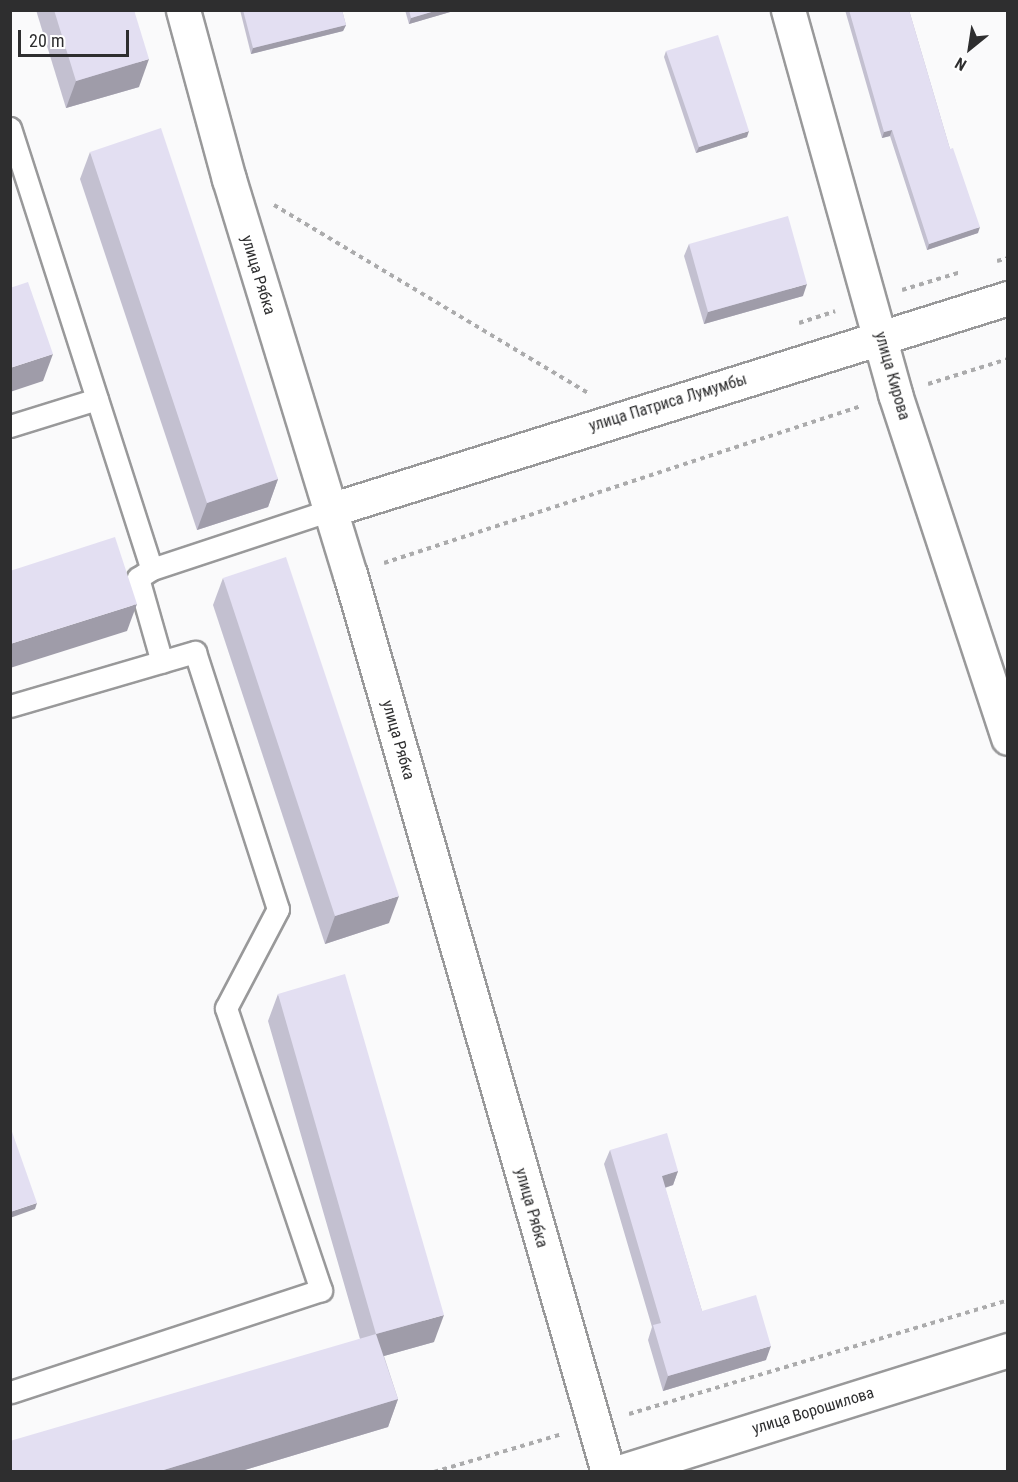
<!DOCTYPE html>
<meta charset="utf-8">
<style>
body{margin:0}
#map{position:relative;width:1018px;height:1482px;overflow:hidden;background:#fafafb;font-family:"Roboto Condensed",sans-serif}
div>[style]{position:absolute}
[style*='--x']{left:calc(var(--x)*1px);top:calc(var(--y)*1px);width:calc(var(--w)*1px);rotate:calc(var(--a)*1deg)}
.path>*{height:4px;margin-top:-2px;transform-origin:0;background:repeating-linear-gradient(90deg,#ababac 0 4.5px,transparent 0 9px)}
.roads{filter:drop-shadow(2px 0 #99999a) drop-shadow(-2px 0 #99999a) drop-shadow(0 2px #99999a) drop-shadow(0 -2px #99999a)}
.lane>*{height:21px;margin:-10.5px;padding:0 10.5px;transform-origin:10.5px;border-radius:10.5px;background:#fff}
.secondary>*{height:33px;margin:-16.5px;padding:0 16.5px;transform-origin:16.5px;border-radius:16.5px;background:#fff}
.wall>*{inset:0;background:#c3c0d0}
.shaded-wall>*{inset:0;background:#9f9ca9}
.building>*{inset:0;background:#e3dff2}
span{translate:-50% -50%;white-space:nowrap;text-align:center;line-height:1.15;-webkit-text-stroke:4.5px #fff;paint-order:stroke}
.street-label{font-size:16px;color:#2e2e2f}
.frame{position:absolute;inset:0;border:12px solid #2e2e2f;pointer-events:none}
.north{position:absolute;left:940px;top:18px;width:60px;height:60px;-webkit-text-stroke:4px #fff;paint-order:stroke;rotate:210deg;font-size:16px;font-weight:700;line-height:24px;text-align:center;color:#2e2e2f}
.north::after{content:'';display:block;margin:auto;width:21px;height:27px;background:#2e2e2f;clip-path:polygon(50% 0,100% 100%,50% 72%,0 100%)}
.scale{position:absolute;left:18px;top:30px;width:111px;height:27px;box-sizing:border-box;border:3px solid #2e2e2f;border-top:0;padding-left:8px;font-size:18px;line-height:21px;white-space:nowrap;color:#2e2e2f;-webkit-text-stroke:4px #fff;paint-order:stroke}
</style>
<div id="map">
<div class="path">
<div style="--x:274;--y:205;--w:365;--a:30.9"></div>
<div style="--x:997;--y:261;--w:11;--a:-15"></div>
<div style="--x:902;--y:290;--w:62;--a:-17"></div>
<div style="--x:799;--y:323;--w:38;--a:-18"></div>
<div style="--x:928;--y:384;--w:84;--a:-17.4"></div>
<div style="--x:384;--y:563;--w:502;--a:-18.22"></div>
<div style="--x:629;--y:1414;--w:396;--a:-16.7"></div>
<div style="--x:434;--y:1472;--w:134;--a:-16.5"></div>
</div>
<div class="roads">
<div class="lane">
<div style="--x:10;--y:128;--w:463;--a:72.2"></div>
<div style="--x:152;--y:569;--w:188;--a:-18.3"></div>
<div style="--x:10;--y:426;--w:91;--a:-17.2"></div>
<div style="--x:152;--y:569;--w:17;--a:147"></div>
<div style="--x:138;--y:578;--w:87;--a:74.1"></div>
<div style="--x:10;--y:706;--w:193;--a:-16.3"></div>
<div style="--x:195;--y:652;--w:270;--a:72.1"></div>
<div style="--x:278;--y:909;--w:112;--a:117.7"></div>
<div style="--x:226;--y:1008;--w:298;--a:71.4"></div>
<div style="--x:321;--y:1290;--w:327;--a:161.8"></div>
</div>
<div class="secondary">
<div style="--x:183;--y:10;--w:175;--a:74.8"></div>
<div style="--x:229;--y:179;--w:413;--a:73"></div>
<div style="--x:350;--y:574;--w:934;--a:73.97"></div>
<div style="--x:788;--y:10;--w:399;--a:74.4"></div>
<div style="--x:895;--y:394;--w:362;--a:71.8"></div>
<div style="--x:330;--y:510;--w:710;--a:-17.36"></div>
<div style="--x:619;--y:1472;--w:408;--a:-17.4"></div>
</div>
</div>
<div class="wall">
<div style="clip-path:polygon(36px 10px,134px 10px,139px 87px,66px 108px)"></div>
<div style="clip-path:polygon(240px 10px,342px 10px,346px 25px,343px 31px,251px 54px)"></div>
<div style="clip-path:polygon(405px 10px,457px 10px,409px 24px)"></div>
<div style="clip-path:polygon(845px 10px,909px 10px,950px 149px,978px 233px,927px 250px,890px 136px,882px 138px)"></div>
<div style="clip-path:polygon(666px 51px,747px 137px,696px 153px,664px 57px)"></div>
<div style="clip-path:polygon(90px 152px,278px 479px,268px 507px,197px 530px,80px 179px)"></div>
<div style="clip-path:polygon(689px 244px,803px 296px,704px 324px,684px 256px)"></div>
<div style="clip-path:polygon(223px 578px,389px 923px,325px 944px,213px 605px)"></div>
<div style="clip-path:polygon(278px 994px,434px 1342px,384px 1356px,398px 1399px,388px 1427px,238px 1472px,10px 1472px,360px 1339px,268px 1021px)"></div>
<div style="clip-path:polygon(610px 1150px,678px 1171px,673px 1185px,665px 1188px,702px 1311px,766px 1360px,663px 1391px,648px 1340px,652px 1327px,604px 1164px)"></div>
</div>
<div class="shaded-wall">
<div style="clip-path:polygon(438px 10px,457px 10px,409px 24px,411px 18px)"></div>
<div style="clip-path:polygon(346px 25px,343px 31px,251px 54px,253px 48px)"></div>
<div style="clip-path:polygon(149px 59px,139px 87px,66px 108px,76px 81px)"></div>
<div style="clip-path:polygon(892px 130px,890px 136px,882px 138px,884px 132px)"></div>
<div style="clip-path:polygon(749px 131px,747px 137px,696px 153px,699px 147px)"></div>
<div style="clip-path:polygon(980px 227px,978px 233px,927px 250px,929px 244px)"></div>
<div style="clip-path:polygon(807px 284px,803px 296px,704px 324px,708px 312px)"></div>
<div style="clip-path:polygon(53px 354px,43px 381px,10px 392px,10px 368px)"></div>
<div style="clip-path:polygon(278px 479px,268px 507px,197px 530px,207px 503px)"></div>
<div style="clip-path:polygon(137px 604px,127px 631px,10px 668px,10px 644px)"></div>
<div style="clip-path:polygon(399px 896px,389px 923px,325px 944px,335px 916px)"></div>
<div style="clip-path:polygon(678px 1171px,673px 1185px,657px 1190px,662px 1176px)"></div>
<div style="clip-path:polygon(37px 1203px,35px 1209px,10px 1218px,10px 1212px)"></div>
<div style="clip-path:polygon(444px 1315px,434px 1342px,366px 1361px,376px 1334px)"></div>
<div style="clip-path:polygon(771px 1346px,766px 1360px,663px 1391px,668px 1376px)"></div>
<div style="clip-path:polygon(398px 1399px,388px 1427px,238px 1472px,157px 1472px)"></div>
</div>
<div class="building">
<div style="clip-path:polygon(54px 10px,134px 10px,149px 59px,76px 81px)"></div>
<div style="clip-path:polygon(243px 10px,342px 10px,346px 25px,253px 48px)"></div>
<div style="clip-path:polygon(409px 10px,438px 10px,411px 18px)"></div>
<div style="clip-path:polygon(849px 10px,909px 10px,950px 149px,953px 148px,980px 227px,929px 244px,892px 130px,884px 132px)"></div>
<div style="clip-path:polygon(718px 35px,749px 131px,699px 147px,666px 51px)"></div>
<div style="clip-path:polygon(161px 128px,278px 479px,207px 503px,90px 152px)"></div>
<div style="clip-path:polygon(788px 216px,807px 284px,708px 312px,689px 244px)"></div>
<div style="clip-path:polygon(28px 282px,53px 354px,10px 368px,10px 288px)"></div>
<div style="clip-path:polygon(115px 537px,137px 604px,10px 644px,10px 571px)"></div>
<div style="clip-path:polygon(286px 557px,399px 896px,335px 916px,223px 578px)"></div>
<div style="clip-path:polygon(345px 974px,444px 1315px,376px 1334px,278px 994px)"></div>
<div style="clip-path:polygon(10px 1126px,37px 1203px,10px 1212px)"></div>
<div style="clip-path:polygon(667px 1133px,678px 1171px,662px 1176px,702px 1311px,756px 1295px,771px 1346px,668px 1376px,653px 1325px,661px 1323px,610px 1150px)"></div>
<div style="clip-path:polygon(376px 1334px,398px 1399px,157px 1472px,10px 1472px,10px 1441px)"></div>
</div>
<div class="street-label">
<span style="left:258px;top:275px;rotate:73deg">улица Рябка</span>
<span style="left:892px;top:376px;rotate:74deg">улица Кирова</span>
<span style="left:668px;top:403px;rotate:-17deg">улица Патриса Лумумбы</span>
<span style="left:398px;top:740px;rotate:74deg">улица Рябка</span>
<span style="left:531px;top:1208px;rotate:74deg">улица Рябка</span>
<span style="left:813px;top:1411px;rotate:-17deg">улица Ворошилова</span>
</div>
<div class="frame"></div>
<div class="north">N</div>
<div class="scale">20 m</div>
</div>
